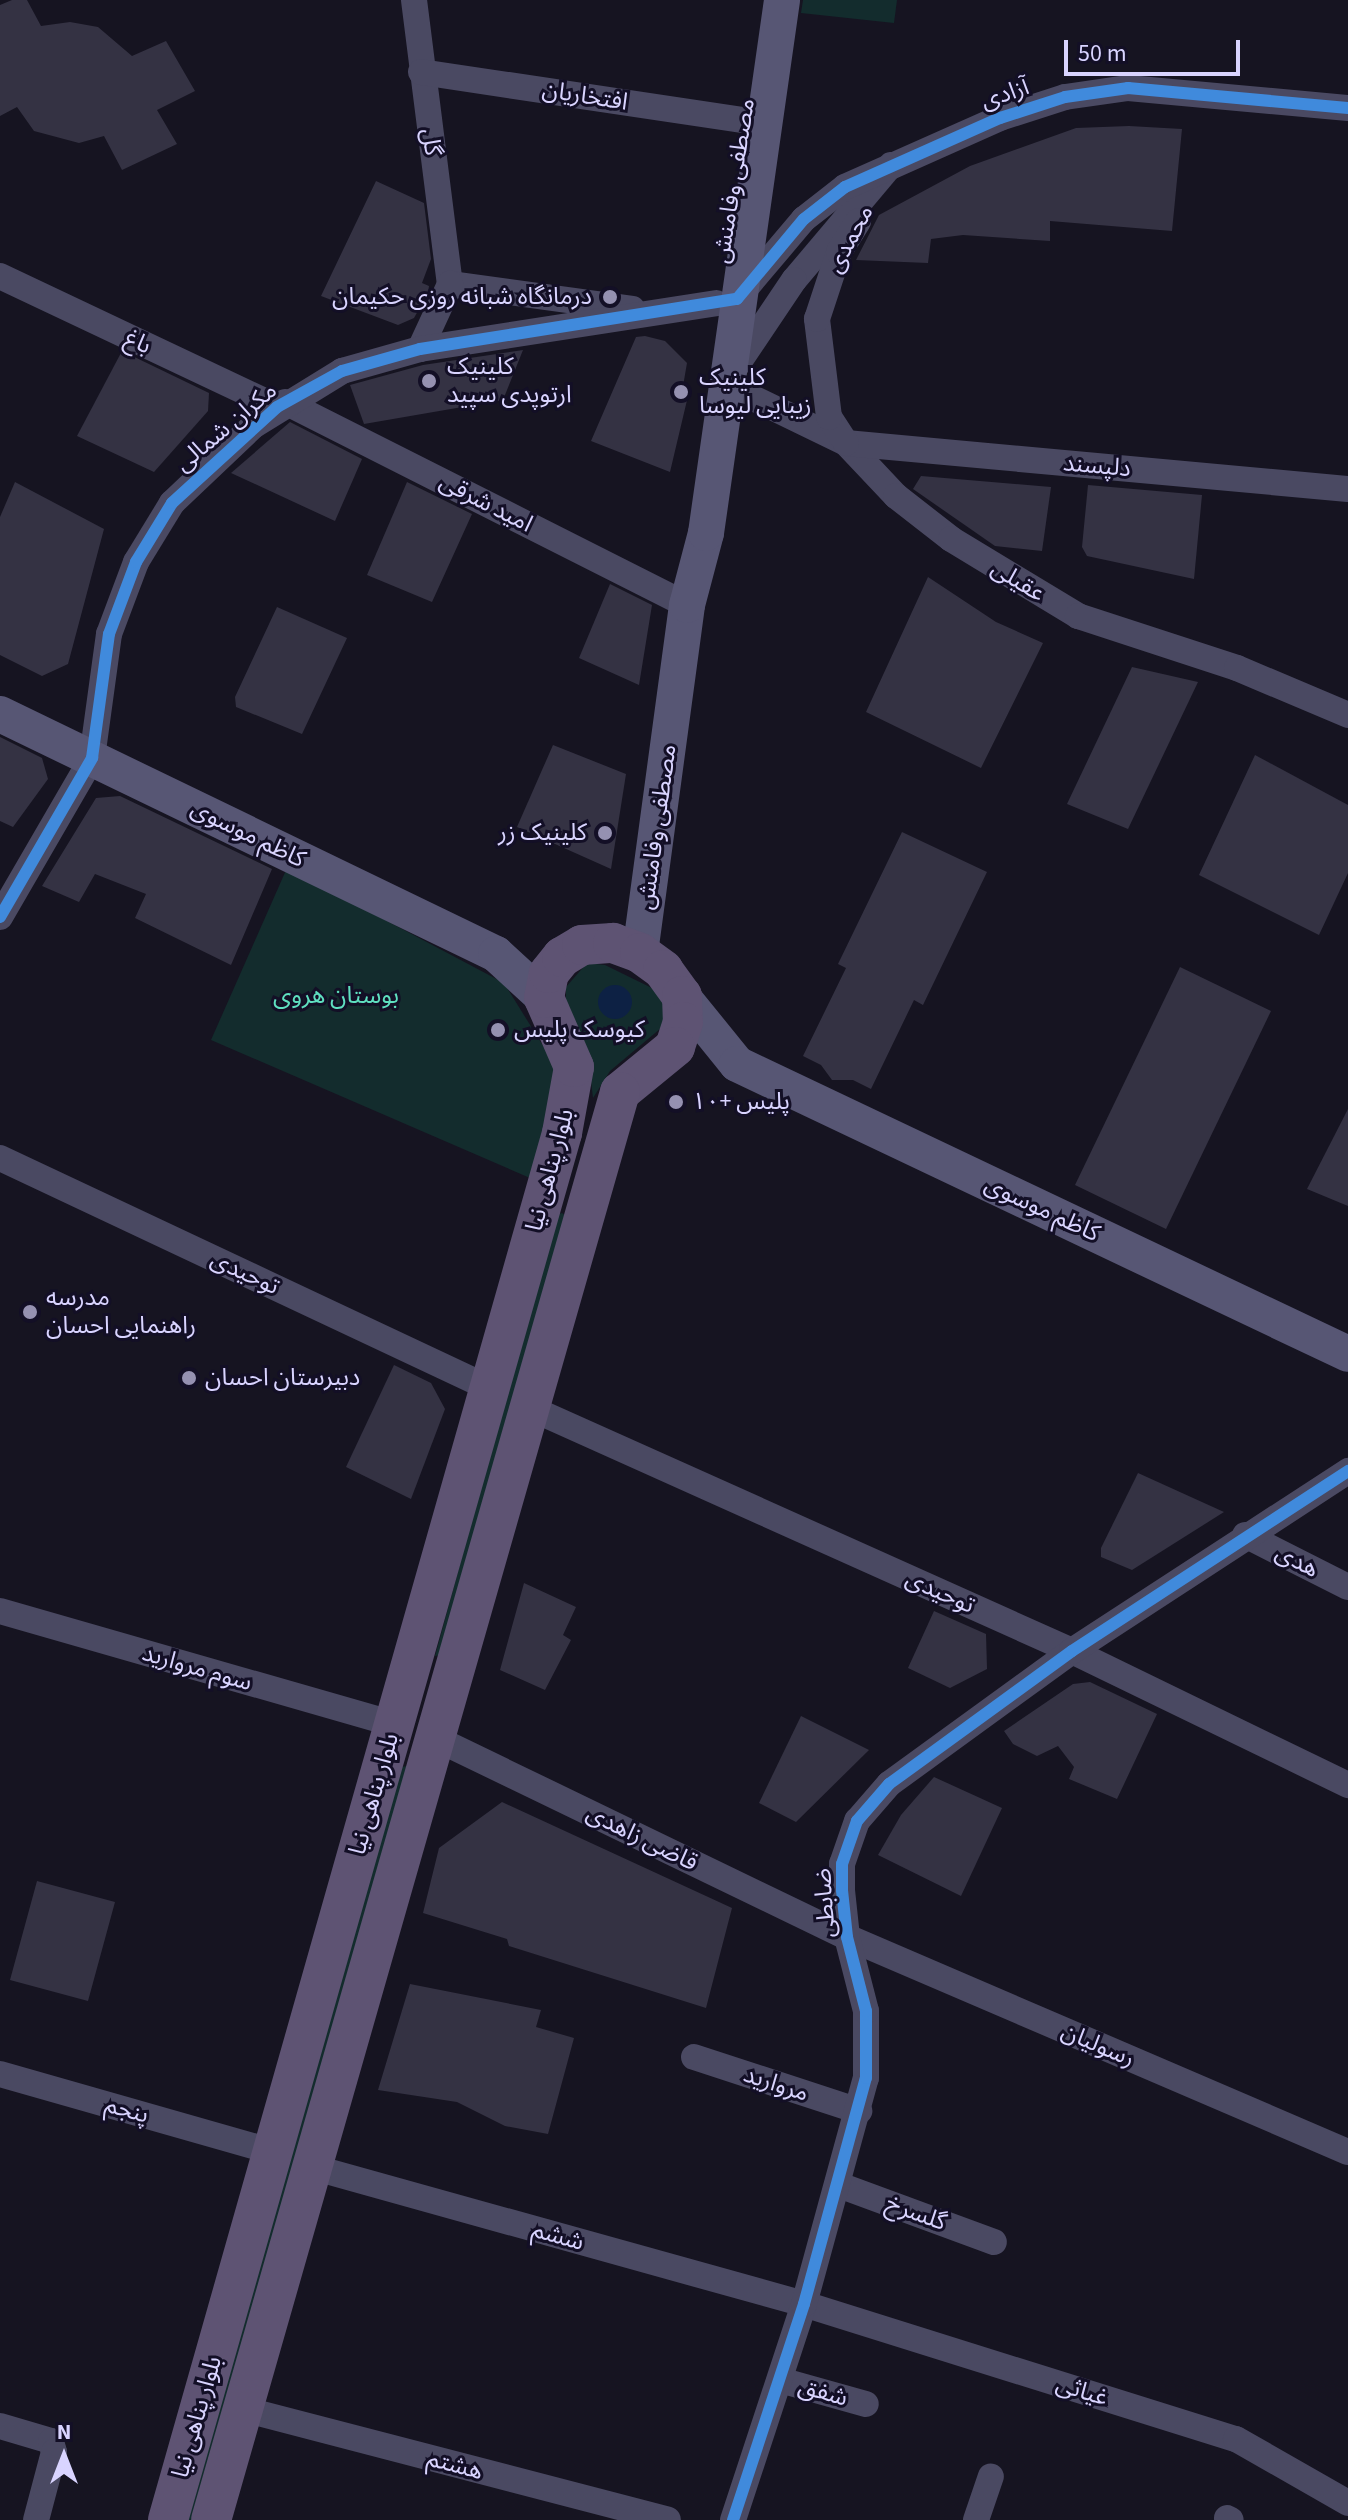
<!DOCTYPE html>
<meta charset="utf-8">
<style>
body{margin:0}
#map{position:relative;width:1348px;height:2520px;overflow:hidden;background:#161421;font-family:"Source Sans 3","Noto Sans Arabic",sans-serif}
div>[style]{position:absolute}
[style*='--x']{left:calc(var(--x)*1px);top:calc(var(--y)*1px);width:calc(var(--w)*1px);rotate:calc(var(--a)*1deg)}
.green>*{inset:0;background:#132c2d}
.water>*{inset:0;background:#0d2144}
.round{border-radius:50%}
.building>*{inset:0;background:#343243}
.street>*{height:26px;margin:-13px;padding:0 13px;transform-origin:13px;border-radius:13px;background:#4a4962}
.secondary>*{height:36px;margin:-18px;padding:0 18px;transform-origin:18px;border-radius:18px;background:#575674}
.primary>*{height:40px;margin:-20px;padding:0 20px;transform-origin:20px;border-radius:20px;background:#5e5373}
.cycleway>*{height:12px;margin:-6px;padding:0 6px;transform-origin:6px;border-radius:6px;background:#408adc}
.dots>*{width:22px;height:22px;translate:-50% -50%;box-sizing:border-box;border:4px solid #130f26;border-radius:50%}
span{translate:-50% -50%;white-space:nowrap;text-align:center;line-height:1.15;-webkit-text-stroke:6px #130f26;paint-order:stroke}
.street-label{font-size:24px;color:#d9d4ff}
.poi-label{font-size:24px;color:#d9d4ff}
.right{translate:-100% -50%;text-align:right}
.left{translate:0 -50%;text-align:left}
.park-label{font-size:24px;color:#5fe0c0}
.north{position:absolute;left:24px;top:2416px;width:80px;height:80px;-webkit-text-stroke:6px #130f26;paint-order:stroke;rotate:0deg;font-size:22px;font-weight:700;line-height:32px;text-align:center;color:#d9d4ff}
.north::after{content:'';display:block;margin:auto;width:28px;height:36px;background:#d9d4ff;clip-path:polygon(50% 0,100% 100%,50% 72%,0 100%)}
.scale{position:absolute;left:1064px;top:40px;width:176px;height:36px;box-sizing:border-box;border:4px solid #d9d4ff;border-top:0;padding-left:10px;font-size:24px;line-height:28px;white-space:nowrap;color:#d9d4ff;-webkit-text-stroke:6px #130f26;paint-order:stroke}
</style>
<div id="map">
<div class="green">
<div style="clip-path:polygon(803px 0,897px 0,894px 23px,801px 13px)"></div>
<div style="clip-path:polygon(287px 868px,504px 983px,560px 1073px,530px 1178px,211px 1040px)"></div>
<div style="clip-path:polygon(587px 963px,605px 965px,658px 991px,667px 1006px,667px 1023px,610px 1071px,593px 1098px,587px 1048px,566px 1004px,566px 987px)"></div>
<div style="clip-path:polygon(562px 1213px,566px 1216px,440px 1655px,435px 1656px,555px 1215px)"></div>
<div style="clip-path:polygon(407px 1766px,196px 2520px,181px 2520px,401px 1767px)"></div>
</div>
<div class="water">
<div class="round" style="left:598px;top:985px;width:34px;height:34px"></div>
</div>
<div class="building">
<div style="clip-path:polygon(12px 0,27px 0,41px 26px,70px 22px,98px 27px,132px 56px,166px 41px,195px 91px,157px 110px,177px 144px,122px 170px,104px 136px,79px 143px,34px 131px,17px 107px,0 116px,0 5px)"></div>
<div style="clip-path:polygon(1129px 126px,1182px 129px,1172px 231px,1050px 221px,1050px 241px,963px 235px,931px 239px,928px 263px,856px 260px,879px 215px,970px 166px,1076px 128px)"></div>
<div style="clip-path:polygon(376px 181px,424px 203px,431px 259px,422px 283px,429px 286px,428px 293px,414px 318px,398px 325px,321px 296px)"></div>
<div style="clip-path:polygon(645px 336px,665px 341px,687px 363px,682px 392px,688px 396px,670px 472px,591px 441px,636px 337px)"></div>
<div style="clip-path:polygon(523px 350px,503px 400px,364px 424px,350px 385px,423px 365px)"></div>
<div style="clip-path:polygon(122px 351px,209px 393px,208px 411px,154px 472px,77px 436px)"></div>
<div style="clip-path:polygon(290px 422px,362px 459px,335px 521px,231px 473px)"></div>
<div style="clip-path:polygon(921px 476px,1051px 487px,1042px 551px,995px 546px,913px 489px)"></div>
<div style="clip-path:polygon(15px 482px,104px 529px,68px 664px,42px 676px,0 655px,0 517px)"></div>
<div style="clip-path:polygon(407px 482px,472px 514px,432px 602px,367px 575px)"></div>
<div style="clip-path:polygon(1088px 485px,1202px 495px,1194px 579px,1087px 556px,1082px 547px)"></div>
<div style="clip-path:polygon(928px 577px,996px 622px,1043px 643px,981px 768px,866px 712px)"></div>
<div style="clip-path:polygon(610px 584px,652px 605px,639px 685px,579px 658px)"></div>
<div style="clip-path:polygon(277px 607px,347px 638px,302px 734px,236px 707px,235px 697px)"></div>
<div style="clip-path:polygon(1132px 667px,1198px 682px,1128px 829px,1067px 804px)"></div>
<div style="clip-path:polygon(0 737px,42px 758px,48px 779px,13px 827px,0 821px)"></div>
<div style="clip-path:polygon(553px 745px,626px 774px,611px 869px,517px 827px)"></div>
<div style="clip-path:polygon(1255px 755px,1348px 805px,1348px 873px,1319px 935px,1199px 875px)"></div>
<div style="clip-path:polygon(120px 796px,272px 869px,231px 965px,135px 918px,146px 894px,95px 874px,79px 902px,42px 886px,96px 798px)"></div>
<div style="clip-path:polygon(902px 832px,987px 872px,923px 1005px,914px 1000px,871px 1089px,853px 1080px,832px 1080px,821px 1065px,803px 1056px,846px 968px,838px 964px)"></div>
<div style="clip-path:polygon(1180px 967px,1271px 1011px,1166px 1229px,1075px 1185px)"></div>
<div style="clip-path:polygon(1348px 1109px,1348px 1206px,1307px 1189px)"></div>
<div style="clip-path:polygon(394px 1365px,431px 1383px,445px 1409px,411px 1499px,346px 1467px)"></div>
<div style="clip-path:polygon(1138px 1473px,1224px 1512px,1132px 1570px,1101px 1557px,1101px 1548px)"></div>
<div style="clip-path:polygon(524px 1583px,576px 1607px,563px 1635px,571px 1640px,545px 1690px,500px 1670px)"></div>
<div style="clip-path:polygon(934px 1611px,986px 1634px,987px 1669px,950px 1688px,908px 1668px)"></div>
<div style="clip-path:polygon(1090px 1682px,1157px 1714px,1117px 1799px,1069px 1779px,1074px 1767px,1058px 1746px,1037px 1756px,1013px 1744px,1004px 1731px,1073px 1684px)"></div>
<div style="clip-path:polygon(801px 1716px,869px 1750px,796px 1822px,759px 1803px)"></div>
<div style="clip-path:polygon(934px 1777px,1002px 1808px,961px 1896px,878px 1855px,901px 1815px)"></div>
<div style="clip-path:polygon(502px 1802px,732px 1908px,706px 2008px,509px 1946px,507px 1939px,423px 1913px,439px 1848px)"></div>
<div style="clip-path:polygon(37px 1881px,115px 1902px,88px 2001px,10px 1980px)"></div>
<div style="clip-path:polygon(410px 1984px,541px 2010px,536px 2027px,574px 2038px,548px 2134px,505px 2126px,457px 2102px,378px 2090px)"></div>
</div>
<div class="street">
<div style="--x:414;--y:0;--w:286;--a:82.8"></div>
<div style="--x:421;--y:72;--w:331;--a:8.5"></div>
<div style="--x:891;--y:165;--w:150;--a:130.1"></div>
<div style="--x:794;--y:280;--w:125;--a:123.9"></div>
<div style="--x:724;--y:384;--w:136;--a:25.8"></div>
<div style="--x:846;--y:443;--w:73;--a:46.7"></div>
<div style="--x:896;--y:496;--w:70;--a:38"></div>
<div style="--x:951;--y:539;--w:149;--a:31.2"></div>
<div style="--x:1078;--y:616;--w:167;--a:18.1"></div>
<div style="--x:1237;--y:668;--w:121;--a:22.9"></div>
<div style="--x:0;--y:276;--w:306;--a:25.3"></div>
<div style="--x:450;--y:284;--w:184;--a:7.8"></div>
<div style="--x:744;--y:290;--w:93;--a:-49.8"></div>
<div style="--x:804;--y:219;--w:52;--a:-38"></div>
<div style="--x:845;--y:187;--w:170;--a:-24"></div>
<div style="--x:1000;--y:118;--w:68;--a:-17.9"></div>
<div style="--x:1065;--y:97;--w:64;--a:-8.1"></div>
<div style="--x:1128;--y:88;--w:221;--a:5.2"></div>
<div style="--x:420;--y:349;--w:72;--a:-65.2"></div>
<div style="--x:285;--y:402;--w:450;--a:26.8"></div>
<div style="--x:846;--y:443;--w:504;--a:5.24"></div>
<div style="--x:846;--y:443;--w:31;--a:-123"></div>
<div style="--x:829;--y:417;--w:99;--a:-97"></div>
<div style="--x:817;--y:319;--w:71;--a:-71.8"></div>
<div style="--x:839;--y:252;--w:36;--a:-58"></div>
<div style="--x:0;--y:917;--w:184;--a:-59.9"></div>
<div style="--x:92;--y:758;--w:125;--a:-82.2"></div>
<div style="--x:109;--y:634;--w:77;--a:-69.4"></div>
<div style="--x:136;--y:562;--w:69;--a:-58.6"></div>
<div style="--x:172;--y:503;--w:112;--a:-43.5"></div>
<div style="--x:253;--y:426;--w:105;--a:-31.7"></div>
<div style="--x:342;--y:371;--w:81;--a:-15.8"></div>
<div style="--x:420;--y:349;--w:300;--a:-8.8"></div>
<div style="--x:0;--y:1158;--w:540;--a:25.19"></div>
<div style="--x:528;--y:1407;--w:596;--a:24.16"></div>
<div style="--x:1072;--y:1651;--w:307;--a:25.9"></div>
<div style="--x:1245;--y:1535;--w:115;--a:26.8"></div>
<div style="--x:0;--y:1611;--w:410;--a:16"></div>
<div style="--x:437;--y:1739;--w:455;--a:25.8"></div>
<div style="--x:847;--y:1937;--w:545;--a:23.23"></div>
<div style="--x:694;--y:2057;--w:174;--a:18.1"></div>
<div style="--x:0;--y:2074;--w:263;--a:15.9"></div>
<div style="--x:312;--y:2167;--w:511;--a:15.56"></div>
<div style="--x:804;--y:2304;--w:453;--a:17.4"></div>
<div style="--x:1236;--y:2439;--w:129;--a:29.7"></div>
<div style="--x:839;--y:2185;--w:165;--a:20.2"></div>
<div style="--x:780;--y:2380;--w:89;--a:15.6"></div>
<div style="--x:243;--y:2409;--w:439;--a:14.6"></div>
<div style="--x:0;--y:2426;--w:53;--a:16.4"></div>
<div style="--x:51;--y:2441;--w:11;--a:75"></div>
<div style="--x:54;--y:2452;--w:70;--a:104.8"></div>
<div style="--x:1227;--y:2518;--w:4;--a:27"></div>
<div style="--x:733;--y:2520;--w:227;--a:-71.8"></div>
<div style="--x:804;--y:2304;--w:234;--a:-74.7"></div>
<div style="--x:866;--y:2078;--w:67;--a:-90"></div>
<div style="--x:866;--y:2011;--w:76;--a:-104.4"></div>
<div style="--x:847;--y:1937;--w:47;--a:-96.1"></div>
<div style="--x:842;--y:1890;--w:26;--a:-90"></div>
<div style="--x:842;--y:1864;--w:46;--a:-70.8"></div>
<div style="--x:857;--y:1821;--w:49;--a:-49.1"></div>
<div style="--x:889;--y:1784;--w:226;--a:-36"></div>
<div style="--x:1072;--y:1651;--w:330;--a:-33.1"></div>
<div style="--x:976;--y:2520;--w:46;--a:-71.2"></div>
</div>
<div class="secondary">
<div style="--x:0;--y:714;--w:551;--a:25.82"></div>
<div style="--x:496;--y:954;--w:65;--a:42.5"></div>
<div style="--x:640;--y:953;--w:351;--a:-82.3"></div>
<div style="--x:687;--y:605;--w:74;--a:-75.2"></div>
<div style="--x:706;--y:533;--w:538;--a:-81.88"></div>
<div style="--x:682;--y:996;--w:87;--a:51"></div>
<div style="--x:737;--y:1064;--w:676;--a:25.39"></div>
</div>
<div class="primary">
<div style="--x:168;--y:2520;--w:1442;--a:-74.14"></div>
<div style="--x:562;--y:1133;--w:67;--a:-79.7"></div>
<div style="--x:574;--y:1067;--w:75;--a:-113.5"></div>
<div style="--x:544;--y:998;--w:25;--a:-79"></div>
<div style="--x:549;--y:973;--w:21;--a:-51"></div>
<div style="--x:562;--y:957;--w:23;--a:-31"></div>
<div style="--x:582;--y:945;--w:31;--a:-4"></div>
<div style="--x:613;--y:943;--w:29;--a:20"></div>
<div style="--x:640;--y:953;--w:29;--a:36"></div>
<div style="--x:663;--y:970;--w:32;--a:54"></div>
<div style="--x:682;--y:996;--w:26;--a:88"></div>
<div style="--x:683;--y:1022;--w:26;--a:108"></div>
<div style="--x:675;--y:1047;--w:71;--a:140.7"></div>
<div style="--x:620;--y:1092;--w:1485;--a:105.98"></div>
</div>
<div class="cycleway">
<div style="--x:0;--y:917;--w:184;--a:-59.9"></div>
<div style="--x:92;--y:758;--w:125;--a:-82.2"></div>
<div style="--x:109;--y:634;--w:77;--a:-69.4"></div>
<div style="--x:136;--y:562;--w:69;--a:-58.6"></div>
<div style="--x:172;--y:503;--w:142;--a:-42.4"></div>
<div style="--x:277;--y:407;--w:74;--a:-29"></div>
<div style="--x:342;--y:371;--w:81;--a:-15.8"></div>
<div style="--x:420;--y:349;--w:321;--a:-9"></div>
<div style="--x:737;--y:299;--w:104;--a:-50.1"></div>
<div style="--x:804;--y:219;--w:52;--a:-38"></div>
<div style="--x:845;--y:187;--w:170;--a:-24"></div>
<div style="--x:1000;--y:118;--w:68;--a:-17.9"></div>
<div style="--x:1065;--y:97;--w:64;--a:-8.1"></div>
<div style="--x:1128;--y:88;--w:221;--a:5.2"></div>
<div style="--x:733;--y:2520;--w:227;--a:-71.8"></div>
<div style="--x:804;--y:2304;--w:234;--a:-74.7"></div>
<div style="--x:866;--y:2078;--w:67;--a:-90"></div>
<div style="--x:866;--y:2011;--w:76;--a:-104.4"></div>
<div style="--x:847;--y:1937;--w:47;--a:-96.1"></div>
<div style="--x:842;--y:1890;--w:26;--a:-90"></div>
<div style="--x:842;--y:1864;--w:46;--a:-70.8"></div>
<div style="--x:857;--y:1821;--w:49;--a:-49.1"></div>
<div style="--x:889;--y:1784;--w:226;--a:-36"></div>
<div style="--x:1072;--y:1651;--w:330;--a:-33.1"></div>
</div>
<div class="dots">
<div style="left:610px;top:297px;background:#9591b1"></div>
<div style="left:429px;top:381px;background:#9591b1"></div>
<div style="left:681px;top:392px;background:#9591b1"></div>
<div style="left:605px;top:833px;background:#9591b1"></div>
<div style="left:498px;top:1030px;background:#9591b1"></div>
<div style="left:676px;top:1102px;background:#9591b1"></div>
<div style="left:30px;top:1312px;background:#9591b1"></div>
<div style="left:189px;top:1378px;background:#9591b1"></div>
</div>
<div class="street-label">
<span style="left:1005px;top:94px;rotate:-19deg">آزادی</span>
<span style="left:585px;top:96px;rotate:9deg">افتخاریان</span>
<span style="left:431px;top:142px;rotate:82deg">گل</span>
<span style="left:734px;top:181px;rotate:-81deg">مصطفی وفامنش</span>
<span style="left:850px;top:239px;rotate:-62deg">محمدی</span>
<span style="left:138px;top:342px;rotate:25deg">باغ</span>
<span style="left:226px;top:427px;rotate:-40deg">مکران شمالی</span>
<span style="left:1097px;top:466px;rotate:5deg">دلپسند</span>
<span style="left:486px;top:503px;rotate:27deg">امید شرقی</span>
<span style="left:1018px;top:581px;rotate:31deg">عقیلی</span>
<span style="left:657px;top:827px;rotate:-82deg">مصطفی وفامنش</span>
<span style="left:248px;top:834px;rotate:26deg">کاظم موسوی</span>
<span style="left:550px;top:1170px;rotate:-75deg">بلوار پناهی نیا</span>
<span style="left:1042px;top:1209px;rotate:25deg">کاظم موسوی</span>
<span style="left:245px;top:1273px;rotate:25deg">توحیدی</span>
<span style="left:1297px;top:1561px;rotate:27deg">هدی</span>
<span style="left:940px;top:1592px;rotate:24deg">توحیدی</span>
<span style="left:197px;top:1668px;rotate:16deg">سوم مروارید</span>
<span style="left:374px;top:1794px;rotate:-74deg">بلوار پناهی نیا</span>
<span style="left:642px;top:1838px;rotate:26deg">قاضی زاهدی</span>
<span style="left:825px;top:1903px;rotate:-94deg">ضابطی</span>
<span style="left:1098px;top:2045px;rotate:23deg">رسولیان</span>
<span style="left:776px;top:2084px;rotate:18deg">مروارید</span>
<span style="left:127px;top:2110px;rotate:16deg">پنجم</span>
<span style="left:916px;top:2213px;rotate:20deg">گلسرخ</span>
<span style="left:558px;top:2236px;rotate:16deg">ششم</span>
<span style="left:1082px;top:2391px;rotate:17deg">غیاثی</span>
<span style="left:823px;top:2392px;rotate:16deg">شفق</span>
<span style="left:197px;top:2417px;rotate:-74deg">بلوار پناهی نیا</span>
<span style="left:455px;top:2465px;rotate:15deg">هشتم</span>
</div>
<div class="poi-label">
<span class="right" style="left:592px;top:297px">درمانگاه شبانه روزی حکیمان</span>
<span class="left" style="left:447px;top:381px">کلینیک<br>ارتوپدی سپید</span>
<span class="left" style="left:699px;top:392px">کلینیک<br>زیبایی لیوسا</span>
<span class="right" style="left:587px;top:833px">کلینیک زر</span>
<span class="left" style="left:514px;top:1030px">کیوسک پلیس</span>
<span class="left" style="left:692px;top:1102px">پلیس +۱۰</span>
<span class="left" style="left:46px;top:1312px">مدرسه<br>راهنمایی احسان</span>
<span class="left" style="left:205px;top:1378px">دبیرستان احسان</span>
</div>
<div class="park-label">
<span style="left:336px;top:996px">بوستان هروی</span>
</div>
<div class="north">N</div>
<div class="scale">50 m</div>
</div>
